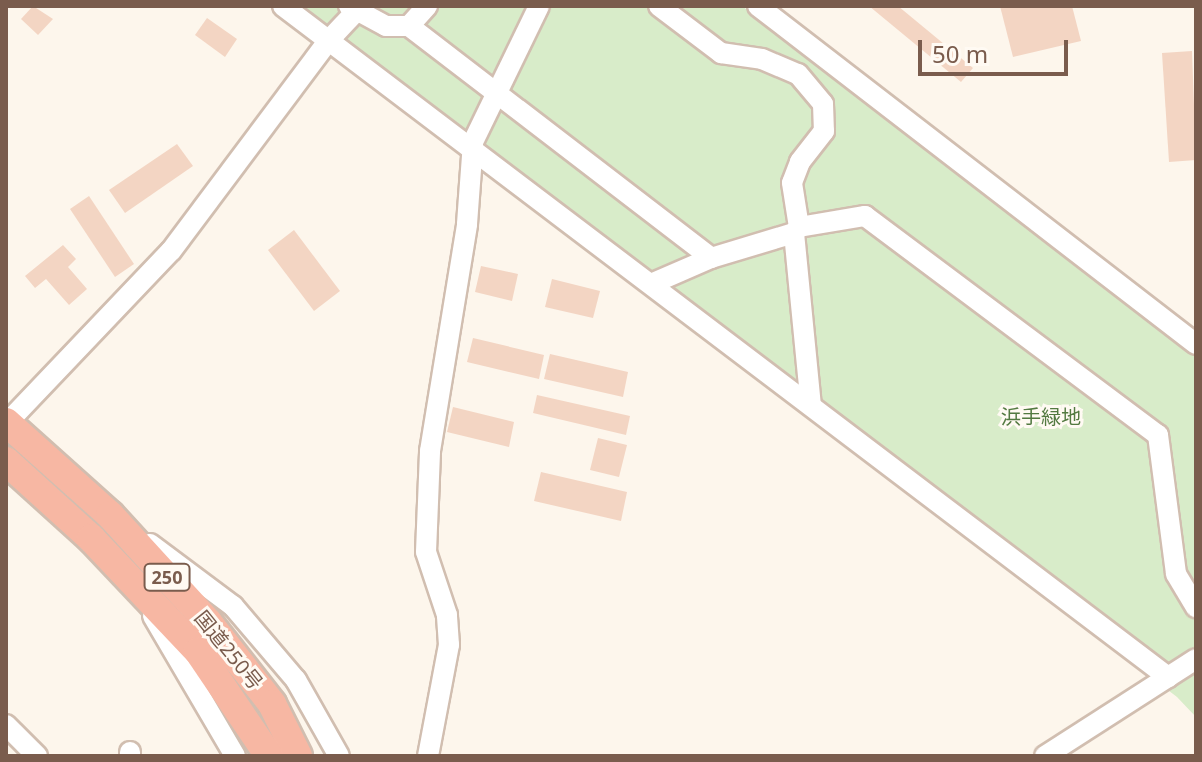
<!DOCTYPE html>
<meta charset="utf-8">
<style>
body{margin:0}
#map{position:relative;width:1202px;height:762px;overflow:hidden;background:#fdf6ec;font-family:"Noto Sans","Noto Sans JP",sans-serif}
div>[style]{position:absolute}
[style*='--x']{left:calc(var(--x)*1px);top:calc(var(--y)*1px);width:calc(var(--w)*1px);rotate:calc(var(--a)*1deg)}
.green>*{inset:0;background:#d8ecc9}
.building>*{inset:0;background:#f3d5c3}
.roads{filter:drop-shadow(2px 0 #d1beb0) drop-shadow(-2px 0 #d1beb0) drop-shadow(0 2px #d1beb0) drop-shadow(0 -2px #d1beb0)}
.minor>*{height:20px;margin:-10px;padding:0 10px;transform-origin:10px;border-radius:10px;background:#fff}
.highway>*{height:28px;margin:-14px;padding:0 14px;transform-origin:14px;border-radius:14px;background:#f7b7a3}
span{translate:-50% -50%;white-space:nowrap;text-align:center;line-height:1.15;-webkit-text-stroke:6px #fffaf3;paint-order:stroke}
.shield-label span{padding:2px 6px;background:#fffaf3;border:2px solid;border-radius:6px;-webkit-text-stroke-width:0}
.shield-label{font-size:18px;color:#7a5c4d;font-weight:700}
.park-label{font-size:20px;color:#537a41}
.street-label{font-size:20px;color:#7a5c4d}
.frame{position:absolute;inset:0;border:8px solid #7a5c4d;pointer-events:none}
.scale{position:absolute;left:918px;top:40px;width:150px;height:36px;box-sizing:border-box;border:4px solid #7a5c4d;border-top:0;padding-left:10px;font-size:24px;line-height:28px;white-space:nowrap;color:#7a5c4d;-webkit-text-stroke:6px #fffaf3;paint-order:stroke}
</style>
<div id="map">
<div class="green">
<div style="clip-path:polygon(272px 6px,742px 6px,1196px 354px,1196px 717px,1177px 697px)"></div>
</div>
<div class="building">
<div style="clip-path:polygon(33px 6px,53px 19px,38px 35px,21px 19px)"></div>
<div style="clip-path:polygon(869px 6px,898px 6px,973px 68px,961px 82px)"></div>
<div style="clip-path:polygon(1000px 6px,1072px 6px,1081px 41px,1013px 57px)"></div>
<div style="clip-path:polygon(207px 18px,237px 39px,225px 57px,195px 35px)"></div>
<div style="clip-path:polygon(1192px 51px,1196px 160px,1169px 162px,1162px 53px)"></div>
<div style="clip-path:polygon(177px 144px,193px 166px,125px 213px,109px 190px)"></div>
<div style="clip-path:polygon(89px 196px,134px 264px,115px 277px,70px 209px)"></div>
<div style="clip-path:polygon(294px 230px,340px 291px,314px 311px,268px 250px)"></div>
<div style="clip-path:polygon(63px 245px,76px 259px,68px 267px,87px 289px,69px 305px,46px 279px,35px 288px,25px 276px)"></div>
<div style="clip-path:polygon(481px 266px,518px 274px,512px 301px,475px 292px)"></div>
<div style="clip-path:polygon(552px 279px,600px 291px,593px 318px,545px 307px)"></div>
<div style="clip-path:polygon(473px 338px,544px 355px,539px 379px,467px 362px)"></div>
<div style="clip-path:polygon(550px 354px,628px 372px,623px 397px,544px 379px)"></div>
<div style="clip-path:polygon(537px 395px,630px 416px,626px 435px,533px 413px)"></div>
<div style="clip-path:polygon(453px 407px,514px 422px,509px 447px,447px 432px)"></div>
<div style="clip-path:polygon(598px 438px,627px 445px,619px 477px,590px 470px)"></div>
<div style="clip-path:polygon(541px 472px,627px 492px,621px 521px,534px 501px)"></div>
</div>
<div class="roads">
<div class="minor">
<div style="--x:283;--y:6;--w:1111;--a:37.17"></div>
<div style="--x:349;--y:6;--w:42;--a:28.4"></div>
<div style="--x:386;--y:26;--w:23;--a:0"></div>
<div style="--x:409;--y:26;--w:381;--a:37.5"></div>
<div style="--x:711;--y:258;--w:87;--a:-16.8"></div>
<div style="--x:794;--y:233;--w:8;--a:-50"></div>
<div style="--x:799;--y:227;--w:67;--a:-9.5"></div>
<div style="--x:865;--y:216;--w:366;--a:36.8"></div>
<div style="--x:1158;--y:435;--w:140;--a:82.6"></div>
<div style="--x:1176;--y:574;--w:39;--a:59"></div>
<div style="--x:659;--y:6;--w:78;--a:37.2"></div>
<div style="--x:721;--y:53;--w:41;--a:8.3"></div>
<div style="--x:762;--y:59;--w:39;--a:23"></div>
<div style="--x:798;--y:74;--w:39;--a:50"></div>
<div style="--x:823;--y:104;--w:27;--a:88"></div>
<div style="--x:824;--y:131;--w:39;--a:128"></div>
<div style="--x:800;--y:162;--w:22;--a:111"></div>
<div style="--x:792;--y:183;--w:45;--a:81"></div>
<div style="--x:758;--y:6;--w:553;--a:37.66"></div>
<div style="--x:409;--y:26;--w:27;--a:-48"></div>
<div style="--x:794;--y:233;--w:173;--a:84.4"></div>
<div style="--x:651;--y:284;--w:65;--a:-23.4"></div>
<div style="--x:6;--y:424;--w:239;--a:-46.4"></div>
<div style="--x:171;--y:251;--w:262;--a:-53.2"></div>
<div style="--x:328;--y:41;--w:48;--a:-46.7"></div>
<div style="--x:150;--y:544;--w:104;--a:36.8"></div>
<div style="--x:233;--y:606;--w:97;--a:49.6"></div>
<div style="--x:296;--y:680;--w:87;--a:60.5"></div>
<div style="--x:153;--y:616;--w:162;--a:59.6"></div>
<div style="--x:6;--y:725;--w:44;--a:45"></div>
<div style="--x:130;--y:752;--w:4;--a:90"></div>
<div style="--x:428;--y:756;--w:113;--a:-79.3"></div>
<div style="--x:449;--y:645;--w:30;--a:-94"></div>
<div style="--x:447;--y:615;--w:66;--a:-108.4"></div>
<div style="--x:426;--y:552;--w:101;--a:-87.7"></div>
<div style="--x:430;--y:451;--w:230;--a:-80.7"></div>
<div style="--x:467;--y:224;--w:82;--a:-85.8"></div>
<div style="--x:473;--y:142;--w:151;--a:-64.1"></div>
<div style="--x:1045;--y:756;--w:179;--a:-32.7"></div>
</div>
<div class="highway">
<div style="--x:6;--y:422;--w:140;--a:41.8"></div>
<div style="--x:110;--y:515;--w:145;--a:47.5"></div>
<div style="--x:208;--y:622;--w:104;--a:52"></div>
<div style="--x:272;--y:704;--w:58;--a:63.4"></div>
<div style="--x:6;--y:461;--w:115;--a:42.2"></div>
<div style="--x:91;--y:538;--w:156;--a:46.6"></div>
<div style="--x:198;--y:651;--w:127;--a:55.9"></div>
</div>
</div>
<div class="shield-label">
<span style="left:167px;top:577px">250</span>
</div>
<div class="park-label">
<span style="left:1041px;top:416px">浜手緑地</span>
</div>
<div class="street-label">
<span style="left:229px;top:650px;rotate:51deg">国道250号</span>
</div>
<div class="frame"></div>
<div class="scale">50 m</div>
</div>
